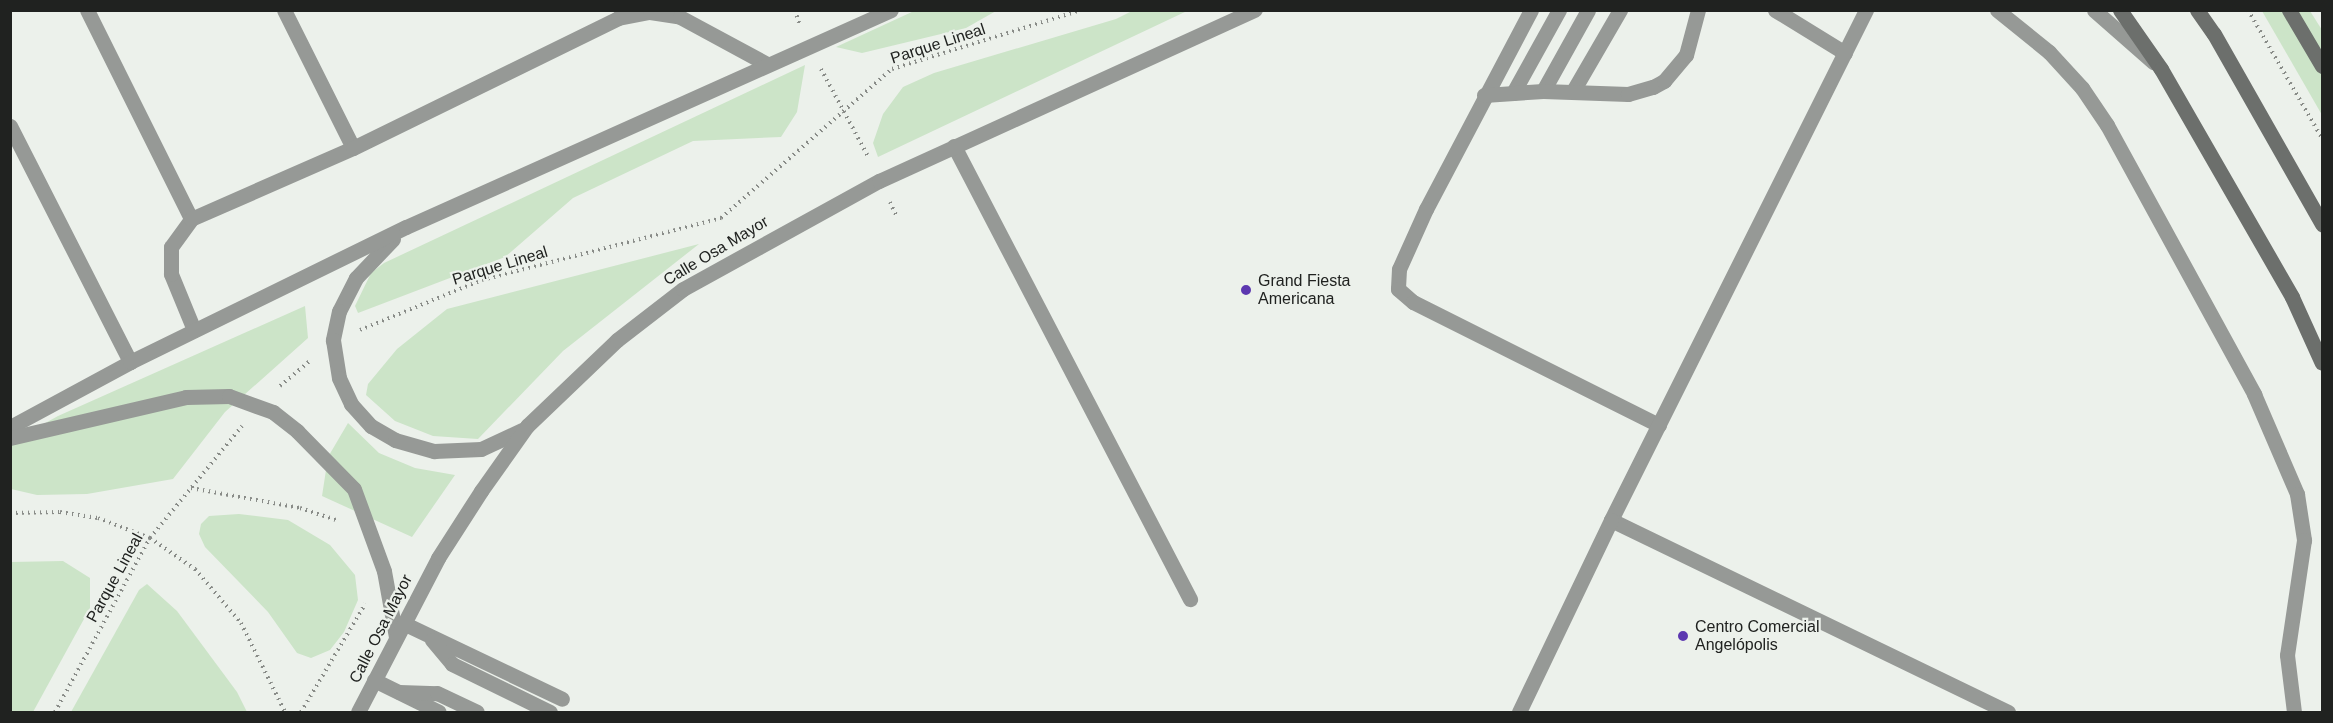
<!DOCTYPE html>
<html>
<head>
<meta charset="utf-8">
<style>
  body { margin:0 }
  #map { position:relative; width:2333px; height:723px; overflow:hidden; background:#ecf1eb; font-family:Arial,sans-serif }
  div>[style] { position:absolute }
  .green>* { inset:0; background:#cce4c8 }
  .path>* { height:4px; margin-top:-2px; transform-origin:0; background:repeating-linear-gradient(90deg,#898c88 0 1.5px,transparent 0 6px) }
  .service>* { height:15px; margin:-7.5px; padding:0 7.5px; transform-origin:7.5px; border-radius:7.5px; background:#969996 }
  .tertiary>* { height:15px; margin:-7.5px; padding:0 7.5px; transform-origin:7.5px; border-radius:7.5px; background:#969996 }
  .secondary>* { height:15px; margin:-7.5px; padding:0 7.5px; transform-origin:7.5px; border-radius:7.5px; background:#6c6f6c }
  .dots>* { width:16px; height:16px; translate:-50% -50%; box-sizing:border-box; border:3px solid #ecf1eb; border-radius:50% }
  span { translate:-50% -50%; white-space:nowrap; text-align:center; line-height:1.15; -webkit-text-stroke:4.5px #ecf1eb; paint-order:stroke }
  .street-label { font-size:16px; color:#202220 }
  .poi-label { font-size:16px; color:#202220 }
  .left { translate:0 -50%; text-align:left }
  .frame { position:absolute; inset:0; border:12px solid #202220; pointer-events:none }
</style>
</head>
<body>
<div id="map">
  <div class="green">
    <div style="clip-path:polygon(914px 11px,996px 11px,966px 28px,862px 53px,836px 47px)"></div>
    <div style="clip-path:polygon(1132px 11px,1187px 11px,878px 157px,873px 143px,883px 114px,903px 87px,934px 73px,1116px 19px)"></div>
    <div style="clip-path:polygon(2262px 11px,2310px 11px,2322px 30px,2322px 115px)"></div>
    <div style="clip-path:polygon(805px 65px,797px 112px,781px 137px,693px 141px,573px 198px,505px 257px,358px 313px,355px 306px,371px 273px,384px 263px)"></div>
    <div style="clip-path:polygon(699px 244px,563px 351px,478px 439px,433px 436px,395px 421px,366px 395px,368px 384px,397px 349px,447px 309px)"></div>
    <div style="clip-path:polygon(305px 306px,308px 338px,225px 412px,173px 479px,87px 494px,37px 495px,11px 489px,11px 442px,58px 416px)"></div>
    <div style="clip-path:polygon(348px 423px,379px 453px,415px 468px,455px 475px,412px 537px,322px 496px,328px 457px)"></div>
    <div style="clip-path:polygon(239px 514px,288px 520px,330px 545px,355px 575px,358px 600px,344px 632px,330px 650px,311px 658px,297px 653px,268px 612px,205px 547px,199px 534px,201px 524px,209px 516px)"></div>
    <div style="clip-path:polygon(63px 561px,90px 578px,90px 608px,33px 712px,11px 712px,11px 562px)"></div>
    <div style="clip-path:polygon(147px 584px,177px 611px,237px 692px,247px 712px,71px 712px,139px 590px)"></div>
  </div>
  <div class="path">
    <div style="left:795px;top:10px;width:16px;rotate:72deg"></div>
    <div style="left:2248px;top:10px;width:148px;rotate:60deg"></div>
    <div style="left:821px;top:69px;width:101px;rotate:61.7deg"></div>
    <div style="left:890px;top:202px;width:14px;rotate:65deg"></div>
    <div style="left:360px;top:330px;width:132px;rotate:-22.3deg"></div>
    <div style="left:482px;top:280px;width:247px;rotate:-14.5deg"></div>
    <div style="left:721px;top:218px;width:227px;rotate:-41.1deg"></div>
    <div style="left:892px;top:69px;width:198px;rotate:-17.3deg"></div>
    <div style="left:280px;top:386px;width:40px;rotate:-40deg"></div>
    <div style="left:191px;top:488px;width:111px;rotate:10.4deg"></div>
    <div style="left:300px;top:508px;width:41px;rotate:18.4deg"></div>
    <div style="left:10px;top:513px;width:50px;rotate:-1.1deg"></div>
    <div style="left:60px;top:512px;width:38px;rotate:9deg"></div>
    <div style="left:98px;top:518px;width:56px;rotate:21deg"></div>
    <div style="left:150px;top:538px;width:55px;rotate:34.6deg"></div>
    <div style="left:195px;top:569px;width:71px;rotate:49.6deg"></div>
    <div style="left:241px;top:623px;width:99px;rotate:63.7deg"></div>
    <div style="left:55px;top:712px;width:198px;rotate:-61.4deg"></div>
    <div style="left:150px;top:538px;width:145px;rotate:-50.6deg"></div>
    <div style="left:301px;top:712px;width:126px;rotate:-59.3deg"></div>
  </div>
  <div class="service">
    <div style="left:87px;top:10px;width:233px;rotate:63.5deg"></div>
    <div style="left:284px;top:10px;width:154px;rotate:63.4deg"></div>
    <div style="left:1531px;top:10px;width:225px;rotate:117.8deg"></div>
    <div style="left:1426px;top:209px;width:66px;rotate:114.2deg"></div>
    <div style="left:1399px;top:269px;width:20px;rotate:93deg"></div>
    <div style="left:1398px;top:289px;width:20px;rotate:41deg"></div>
    <div style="left:1413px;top:302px;width:275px;rotate:26.6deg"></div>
    <div style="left:1775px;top:10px;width:82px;rotate:31.6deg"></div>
    <div style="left:1866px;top:10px;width:570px;rotate:116.57deg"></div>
    <div style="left:1611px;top:520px;width:441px;rotate:25.8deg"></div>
    <div style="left:1997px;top:10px;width:67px;rotate:38.9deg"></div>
    <div style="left:2049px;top:52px;width:49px;rotate:47.5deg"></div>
    <div style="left:2082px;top:88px;width:45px;rotate:56deg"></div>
    <div style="left:2107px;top:125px;width:307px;rotate:61.3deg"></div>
    <div style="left:2254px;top:394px;width:109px;rotate:66.7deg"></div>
    <div style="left:2297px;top:494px;width:47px;rotate:81.3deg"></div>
    <div style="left:2304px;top:540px;width:116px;rotate:98.4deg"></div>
    <div style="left:2287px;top:655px;width:57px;rotate:83deg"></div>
    <div style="left:1543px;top:91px;width:93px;rotate:-60.9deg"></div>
    <div style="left:1573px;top:91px;width:94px;rotate:-59.9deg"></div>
    <div style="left:1513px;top:93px;width:95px;rotate:-61deg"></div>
    <div style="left:1484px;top:95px;width:59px;rotate:-3.9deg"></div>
    <div style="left:1543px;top:91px;width:85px;rotate:2deg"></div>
    <div style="left:1628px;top:94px;width:26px;rotate:-16deg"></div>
    <div style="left:1653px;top:87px;width:13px;rotate:-29deg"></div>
    <div style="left:1664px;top:81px;width:34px;rotate:-50deg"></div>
    <div style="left:1686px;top:55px;width:47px;rotate:-75.1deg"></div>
    <div style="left:10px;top:126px;width:265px;rotate:63deg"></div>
    <div style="left:954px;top:146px;width:511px;rotate:62.48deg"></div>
    <div style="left:194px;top:330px;width:61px;rotate:-112.3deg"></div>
    <div style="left:171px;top:274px;width:27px;rotate:-90deg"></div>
    <div style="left:171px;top:247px;width:34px;rotate:-54deg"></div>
    <div style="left:191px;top:219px;width:177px;rotate:-23.7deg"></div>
    <div style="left:353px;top:148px;width:295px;rotate:-26.1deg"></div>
    <div style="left:618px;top:18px;width:33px;rotate:-11deg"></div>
    <div style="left:650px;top:12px;width:30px;rotate:9deg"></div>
    <div style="left:680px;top:17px;width:99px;rotate:28.4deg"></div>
    <div style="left:403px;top:623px;width:176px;rotate:25.5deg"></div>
    <div style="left:432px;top:640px;width:31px;rotate:50deg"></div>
    <div style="left:452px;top:664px;width:109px;rotate:26.1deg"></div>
    <div style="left:374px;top:680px;width:72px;rotate:26.2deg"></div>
    <div style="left:399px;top:692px;width:38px;rotate:2deg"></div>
    <div style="left:437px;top:693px;width:44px;rotate:25.4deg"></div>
    <div style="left:1519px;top:712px;width:213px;rotate:-64.4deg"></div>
  </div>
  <div class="tertiary">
    <div style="left:2094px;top:10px;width:79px;rotate:41.4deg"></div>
    <div style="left:393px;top:239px;width:54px;rotate:133.5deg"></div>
    <div style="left:356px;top:278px;width:37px;rotate:117deg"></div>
    <div style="left:339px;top:311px;width:30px;rotate:102deg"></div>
    <div style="left:333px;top:340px;width:38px;rotate:81deg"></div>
    <div style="left:339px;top:378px;width:29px;rotate:65deg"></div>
    <div style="left:351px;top:404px;width:30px;rotate:48deg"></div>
    <div style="left:371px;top:426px;width:28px;rotate:30deg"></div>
    <div style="left:395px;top:440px;width:41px;rotate:15.8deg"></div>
    <div style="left:434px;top:451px;width:47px;rotate:-2.4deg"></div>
    <div style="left:481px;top:449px;width:45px;rotate:-24.9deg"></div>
    <div style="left:10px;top:427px;width:136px;rotate:-28.4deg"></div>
    <div style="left:130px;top:362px;width:307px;rotate:-26.1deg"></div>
    <div style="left:406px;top:227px;width:531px;rotate:-24.1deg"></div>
    <div style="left:10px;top:438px;width:181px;rotate:-13.1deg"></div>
    <div style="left:186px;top:397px;width:43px;rotate:-1.3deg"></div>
    <div style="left:229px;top:396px;width:47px;rotate:20deg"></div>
    <div style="left:273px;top:412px;width:31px;rotate:38deg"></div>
    <div style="left:297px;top:431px;width:81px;rotate:45.5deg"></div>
    <div style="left:354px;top:489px;width:87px;rotate:69.9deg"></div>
    <div style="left:384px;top:571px;width:67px;rotate:79.7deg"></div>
    <div style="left:358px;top:712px;width:174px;rotate:-62.5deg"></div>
    <div style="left:438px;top:558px;width:80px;rotate:-57.3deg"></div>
    <div style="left:481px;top:491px;width:80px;rotate:-54.7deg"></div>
    <div style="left:527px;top:426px;width:124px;rotate:-43.7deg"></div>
    <div style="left:617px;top:340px;width:83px;rotate:-37.7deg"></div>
    <div style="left:683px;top:289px;width:224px;rotate:-28.9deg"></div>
    <div style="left:879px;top:181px;width:413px;rotate:-24.5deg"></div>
  </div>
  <div class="secondary">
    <div style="left:2120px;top:10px;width:72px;rotate:55.2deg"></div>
    <div style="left:2161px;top:69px;width:263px;rotate:60.1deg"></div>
    <div style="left:2292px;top:297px;width:72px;rotate:65.6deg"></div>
    <div style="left:2197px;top:10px;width:29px;rotate:55deg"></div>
    <div style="left:2214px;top:34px;width:219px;rotate:60.4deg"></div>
    <div style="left:2289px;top:10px;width:65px;rotate:59.5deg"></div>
  </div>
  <div class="dots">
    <div style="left:1246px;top:290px;background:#5c38b0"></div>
    <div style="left:1683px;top:636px;background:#5c38b0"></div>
  </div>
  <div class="street-label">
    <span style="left:938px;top:44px;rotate:-18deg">Parque Lineal</span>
    <span style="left:716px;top:251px;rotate:-31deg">Calle Osa Mayor</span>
    <span style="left:500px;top:266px;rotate:-17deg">Parque Lineal</span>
    <span style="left:115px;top:578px;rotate:-61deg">Parque Lineal</span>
    <span style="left:381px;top:629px;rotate:-63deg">Calle Osa Mayor</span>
  </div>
  <div class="poi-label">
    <span class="left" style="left:1258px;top:290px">Grand Fiesta<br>Americana</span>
    <span class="left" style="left:1695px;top:636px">Centro Comercial<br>Angelópolis</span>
  </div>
  <div class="frame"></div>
</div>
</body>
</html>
